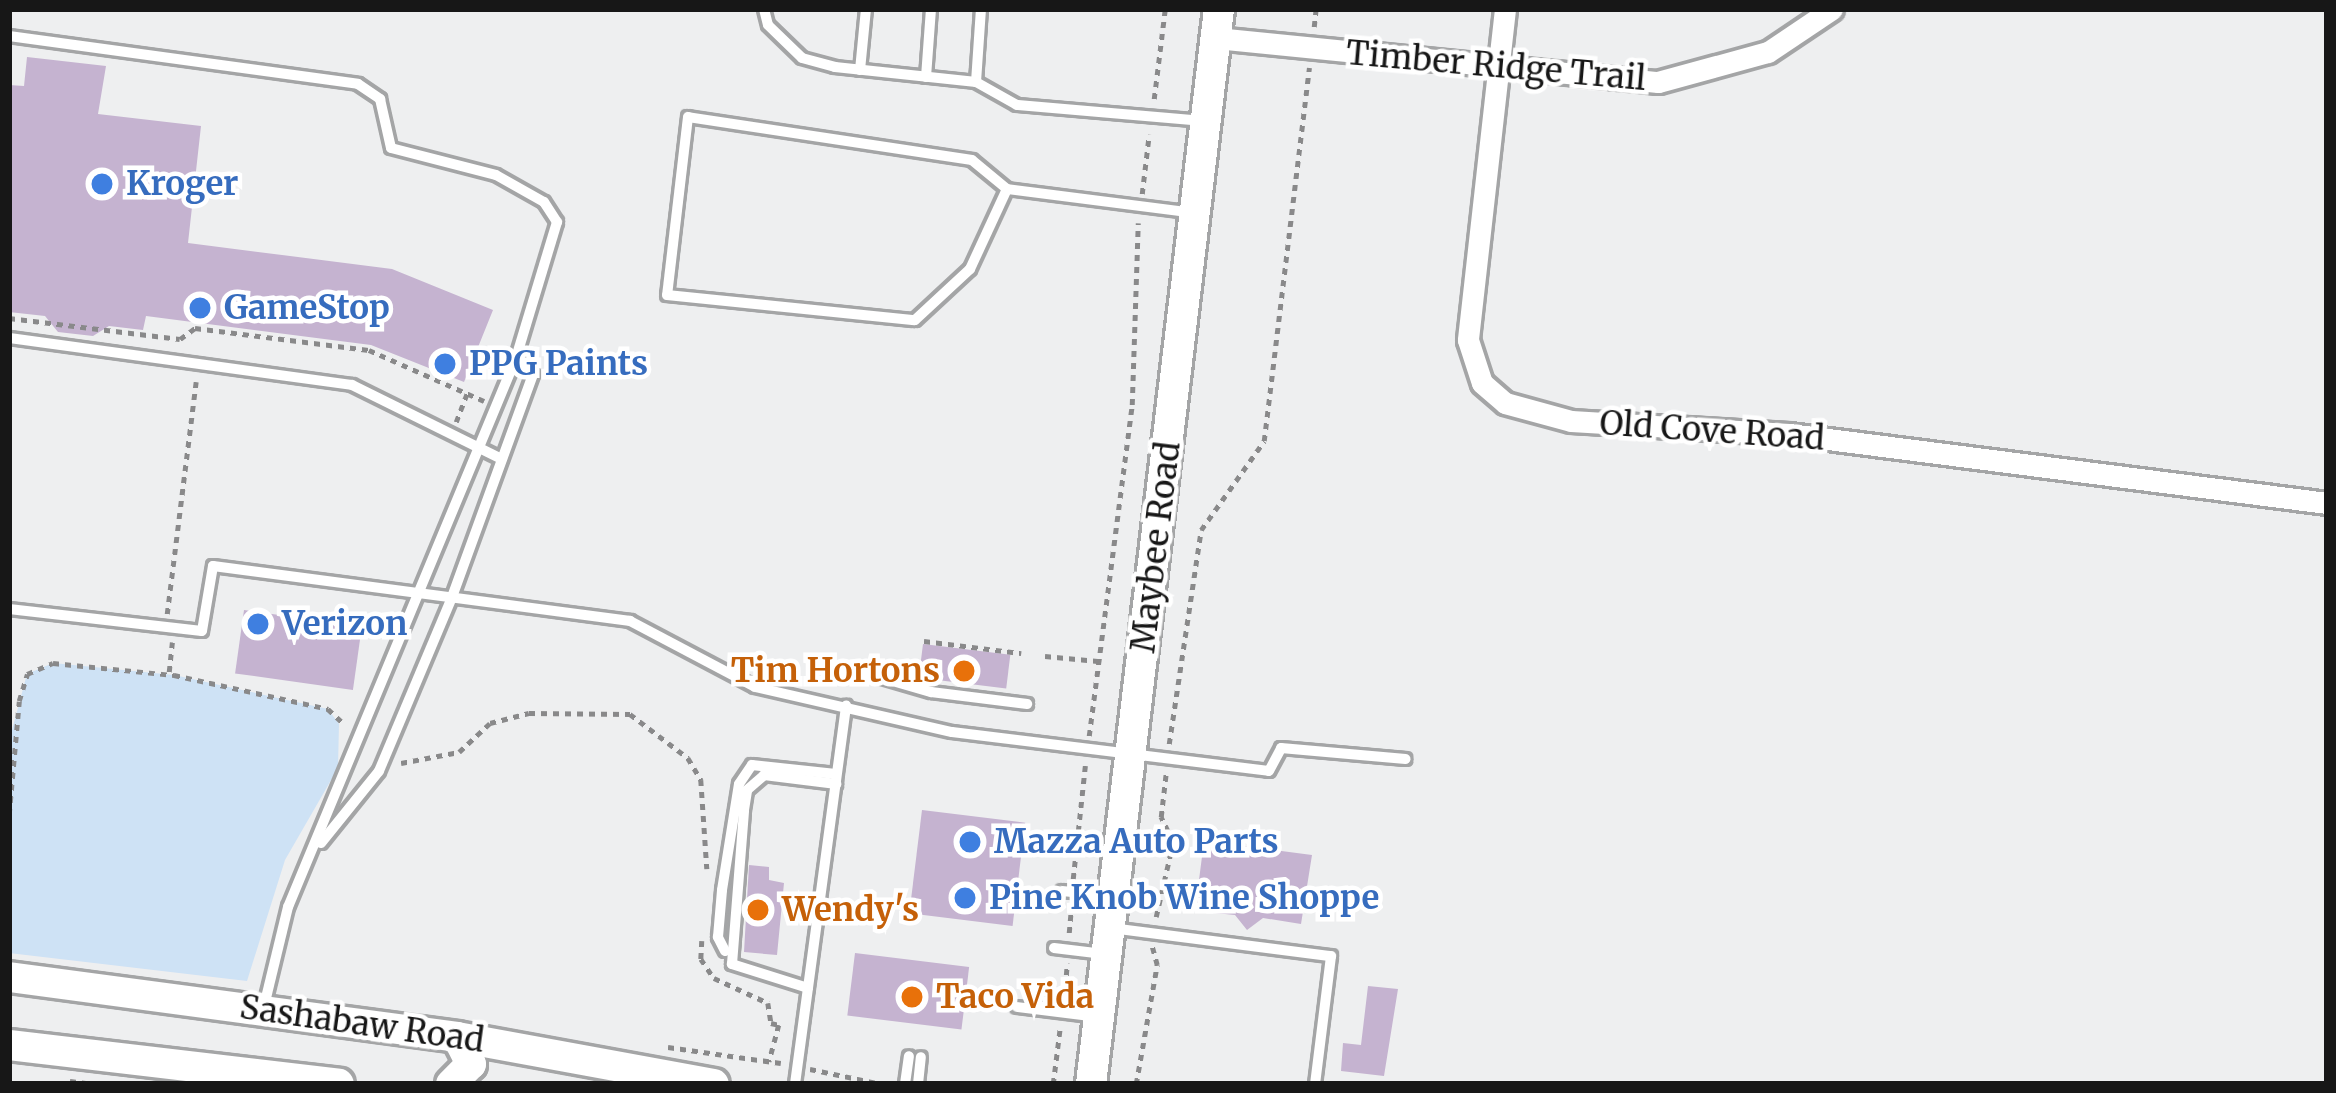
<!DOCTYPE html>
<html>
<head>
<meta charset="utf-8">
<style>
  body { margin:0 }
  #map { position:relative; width:2336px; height:1093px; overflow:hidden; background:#eeeff0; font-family:Merriweather,serif }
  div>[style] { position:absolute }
  .green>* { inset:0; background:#cee2f5 }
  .building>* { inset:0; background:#c5b3d0; transform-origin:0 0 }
  .path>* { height:4.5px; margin-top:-2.25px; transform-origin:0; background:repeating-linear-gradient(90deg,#89898a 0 6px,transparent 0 12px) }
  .roads { filter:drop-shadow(3px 0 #a4a5a6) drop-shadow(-3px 0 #a4a5a6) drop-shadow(0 3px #a4a5a6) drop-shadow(0 -3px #a4a5a6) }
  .lane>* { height:10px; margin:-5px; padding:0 5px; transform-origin:5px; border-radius:5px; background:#fff }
  .street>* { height:21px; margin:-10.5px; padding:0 10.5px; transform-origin:10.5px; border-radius:10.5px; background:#fff }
  .secondary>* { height:30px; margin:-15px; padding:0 15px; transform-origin:15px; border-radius:15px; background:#fff }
  .dots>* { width:33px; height:33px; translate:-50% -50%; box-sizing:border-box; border:6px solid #fff; border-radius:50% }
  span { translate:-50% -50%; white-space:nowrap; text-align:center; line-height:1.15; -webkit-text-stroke:9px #fff; paint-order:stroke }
  .street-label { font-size:33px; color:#171717 }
  .shop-label { font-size:33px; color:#366cbe; font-weight:700 }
  .left { translate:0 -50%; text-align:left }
  .food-label { font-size:33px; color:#c56008; font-weight:700 }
  .right { translate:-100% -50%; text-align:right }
  .frame { position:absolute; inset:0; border:12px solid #171717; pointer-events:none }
</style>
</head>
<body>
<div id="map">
  <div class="green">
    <div style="clip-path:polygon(53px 663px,174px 675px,328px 709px,339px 724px,338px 768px,285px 860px,247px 981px,9px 953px,12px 730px,27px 674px)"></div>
  </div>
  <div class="building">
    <div style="clip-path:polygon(27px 57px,106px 66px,98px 114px,201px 126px,188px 243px,392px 269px,493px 310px,464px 382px,371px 345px,146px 316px,143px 330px,109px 326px,93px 336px,58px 332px,45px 316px,9px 312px,9px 85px,24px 86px)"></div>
    <div style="left:244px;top:610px;width:119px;height:64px;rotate:8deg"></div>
    <div style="left:923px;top:644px;width:88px;height:34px;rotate:7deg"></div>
    <div style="left:922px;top:810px;width:104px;height:104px;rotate:7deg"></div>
    <div style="clip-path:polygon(1204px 841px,1312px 855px,1301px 924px,1263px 918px,1247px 930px,1235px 915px,1195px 911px)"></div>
    <div style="clip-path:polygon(749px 865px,769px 867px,769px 880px,784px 883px,777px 955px,744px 952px)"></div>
    <div style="left:855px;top:953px;width:115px;height:63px;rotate:7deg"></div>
    <div style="clip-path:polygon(1368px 986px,1398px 989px,1384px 1076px,1341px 1071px,1343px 1043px,1361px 1045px)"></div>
  </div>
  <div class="path">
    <div style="left:1314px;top:27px;width:18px;rotate:-84deg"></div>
    <div style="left:1154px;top:99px;width:91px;rotate:-83deg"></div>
    <div style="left:1142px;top:194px;width:60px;rotate:-83.3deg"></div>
    <div style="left:9px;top:318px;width:172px;rotate:7deg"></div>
    <div style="left:180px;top:339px;width:19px;rotate:-36deg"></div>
    <div style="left:195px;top:328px;width:175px;rotate:7.2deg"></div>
    <div style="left:369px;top:350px;width:126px;rotate:23.9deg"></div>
    <div style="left:456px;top:422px;width:31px;rotate:-69deg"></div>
    <div style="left:167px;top:614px;width:234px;rotate:-82.9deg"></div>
    <div style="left:924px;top:641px;width:98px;rotate:7.1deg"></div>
    <div style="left:1045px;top:656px;width:53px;rotate:5.4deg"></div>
    <div style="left:169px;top:672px;width:30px;rotate:-84deg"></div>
    <div style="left:1089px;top:736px;width:334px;rotate:-82.6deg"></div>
    <div style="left:1132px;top:405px;width:182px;rotate:-88.1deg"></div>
    <div style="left:1169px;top:744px;width:216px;rotate:-81.5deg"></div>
    <div style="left:1201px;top:530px;width:109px;rotate:-54.7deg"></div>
    <div style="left:1264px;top:441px;width:376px;rotate:-83.1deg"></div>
    <div style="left:401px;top:763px;width:59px;rotate:-10.7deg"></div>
    <div style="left:459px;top:752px;width:42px;rotate:-43.1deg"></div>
    <div style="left:490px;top:723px;width:40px;rotate:-14.4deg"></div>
    <div style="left:529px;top:713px;width:101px;rotate:0.6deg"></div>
    <div style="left:630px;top:714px;width:73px;rotate:37.2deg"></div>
    <div style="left:688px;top:758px;width:26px;rotate:59deg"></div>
    <div style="left:701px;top:780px;width:89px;rotate:86.1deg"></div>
    <div style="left:9px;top:814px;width:113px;rotate:-84.9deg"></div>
    <div style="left:19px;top:701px;width:28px;rotate:-73deg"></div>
    <div style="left:27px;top:674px;width:28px;rotate:-23deg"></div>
    <div style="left:53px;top:663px;width:122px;rotate:5.7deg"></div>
    <div style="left:174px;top:675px;width:158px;rotate:12.4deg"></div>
    <div style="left:328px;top:709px;width:22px;rotate:43deg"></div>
    <div style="left:1073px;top:879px;width:114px;rotate:-83.9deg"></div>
    <div style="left:1156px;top:917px;width:77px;rotate:-77.2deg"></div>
    <div style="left:1173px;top:842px;width:28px;rotate:-116deg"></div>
    <div style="left:1161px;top:817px;width:44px;rotate:-83.5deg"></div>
    <div style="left:1069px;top:933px;width:24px;rotate:-85deg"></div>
    <div style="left:702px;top:941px;width:18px;rotate:93deg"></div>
    <div style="left:701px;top:959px;width:23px;rotate:56deg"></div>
    <div style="left:714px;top:978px;width:60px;rotate:24.8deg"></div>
    <div style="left:768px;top:1003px;width:20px;rotate:81deg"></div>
    <div style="left:771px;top:1023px;width:8px;rotate:14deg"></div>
    <div style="left:779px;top:1025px;width:38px;rotate:105deg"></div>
    <div style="left:1064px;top:999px;width:36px;rotate:-85deg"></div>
    <div style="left:668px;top:1047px;width:114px;rotate:8.1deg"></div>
    <div style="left:810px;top:1069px;width:74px;rotate:11.8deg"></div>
    <div style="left:70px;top:1081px;width:24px;rotate:7deg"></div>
    <div style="left:1053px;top:1084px;width:56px;rotate:-82.9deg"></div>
    <div style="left:1136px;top:1084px;width:121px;rotate:-80deg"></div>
    <div style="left:1157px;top:965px;width:20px;rotate:-105deg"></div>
  </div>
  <div class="roads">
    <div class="lane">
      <div style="left:764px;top:9px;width:16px;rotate:76deg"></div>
      <div style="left:768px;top:25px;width:47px;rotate:44.1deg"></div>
      <div style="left:802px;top:58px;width:34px;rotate:15deg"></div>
      <div style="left:835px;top:67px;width:142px;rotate:6.1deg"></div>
      <div style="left:976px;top:82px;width:47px;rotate:29.3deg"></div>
      <div style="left:1017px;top:105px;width:188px;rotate:4.9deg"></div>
      <div style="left:9px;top:36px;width:352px;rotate:7.8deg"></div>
      <div style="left:358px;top:84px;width:27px;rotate:34deg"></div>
      <div style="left:380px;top:99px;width:50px;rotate:77.3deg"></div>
      <div style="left:391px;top:148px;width:108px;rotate:14.4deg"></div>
      <div style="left:496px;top:175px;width:55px;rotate:29.4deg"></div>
      <div style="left:544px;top:202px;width:24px;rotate:57deg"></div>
      <div style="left:557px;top:222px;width:142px;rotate:106.8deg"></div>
      <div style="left:516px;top:358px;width:594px;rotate:112.55deg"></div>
      <div style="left:288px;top:907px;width:102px;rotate:103.6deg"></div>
      <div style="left:860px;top:70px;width:61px;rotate:-84.4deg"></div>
      <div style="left:926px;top:77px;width:68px;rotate:-85.8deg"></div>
      <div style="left:976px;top:82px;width:73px;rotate:-86.1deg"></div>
      <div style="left:1007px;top:189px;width:45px;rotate:-140.4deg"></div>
      <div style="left:972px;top:160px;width:287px;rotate:-171.4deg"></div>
      <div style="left:688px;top:117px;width:179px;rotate:96.7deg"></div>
      <div style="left:667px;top:295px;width:249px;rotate:5.8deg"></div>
      <div style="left:915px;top:320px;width:75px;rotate:-42.8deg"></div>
      <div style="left:970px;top:269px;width:88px;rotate:-65.2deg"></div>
      <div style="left:1007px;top:189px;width:189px;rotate:7.3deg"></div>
      <div style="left:9px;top:338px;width:346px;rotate:7.8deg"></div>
      <div style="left:352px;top:385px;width:167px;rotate:26.3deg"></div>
      <div style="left:9px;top:609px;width:194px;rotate:6.5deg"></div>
      <div style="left:202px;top:631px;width:66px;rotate:-80.4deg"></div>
      <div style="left:213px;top:566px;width:421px;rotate:7.5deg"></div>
      <div style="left:630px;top:621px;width:141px;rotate:27.8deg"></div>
      <div style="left:755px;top:687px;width:202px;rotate:12.9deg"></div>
      <div style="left:952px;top:732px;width:319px;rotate:7deg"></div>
      <div style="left:1269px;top:771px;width:26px;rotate:-62deg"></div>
      <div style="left:1281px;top:748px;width:125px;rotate:5deg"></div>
      <div style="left:865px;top:673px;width:69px;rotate:16.1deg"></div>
      <div style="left:931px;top:692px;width:97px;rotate:7.1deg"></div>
      <div style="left:321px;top:843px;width:92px;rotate:-51.1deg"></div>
      <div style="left:379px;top:771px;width:189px;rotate:-67.2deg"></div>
      <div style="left:452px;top:597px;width:237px;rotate:-70deg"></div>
      <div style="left:533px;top:374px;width:23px;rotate:-137deg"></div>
      <div style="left:1062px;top:891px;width:51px;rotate:5.6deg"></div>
      <div style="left:1111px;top:928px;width:222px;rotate:7.3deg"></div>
      <div style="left:1331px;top:956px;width:129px;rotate:97.1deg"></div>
      <div style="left:1054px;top:948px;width:50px;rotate:6.8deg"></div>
      <div style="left:725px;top:951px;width:16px;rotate:-117deg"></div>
      <div style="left:718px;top:937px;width:47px;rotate:-85.1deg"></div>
      <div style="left:722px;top:890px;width:107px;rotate:-80.9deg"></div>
      <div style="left:739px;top:784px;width:23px;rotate:-56deg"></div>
      <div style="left:752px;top:765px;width:84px;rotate:6.1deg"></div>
      <div style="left:808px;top:988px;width:80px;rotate:-162.5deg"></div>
      <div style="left:732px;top:964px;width:154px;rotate:-85.5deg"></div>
      <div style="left:744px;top:810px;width:20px;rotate:-81deg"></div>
      <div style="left:747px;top:790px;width:23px;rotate:-41deg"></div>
      <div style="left:764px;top:775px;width:73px;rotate:7.1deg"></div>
      <div style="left:1017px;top:1007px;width:81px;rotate:7.1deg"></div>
      <div style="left:795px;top:1084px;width:382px;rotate:-82.3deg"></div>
      <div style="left:905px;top:1084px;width:28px;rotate:-82deg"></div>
      <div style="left:918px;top:1084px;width:27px;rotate:-84deg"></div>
    </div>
    <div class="street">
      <div style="left:1505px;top:9px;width:333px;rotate:96.4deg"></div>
      <div style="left:1468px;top:340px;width:45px;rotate:72deg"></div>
      <div style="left:1482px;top:383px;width:30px;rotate:41deg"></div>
      <div style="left:1505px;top:403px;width:68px;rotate:15.3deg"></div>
      <div style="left:1571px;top:421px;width:218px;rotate:3.4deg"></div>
      <div style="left:1789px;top:434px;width:542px;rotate:7.31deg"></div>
      <div style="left:1216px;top:38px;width:444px;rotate:5.7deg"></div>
      <div style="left:1658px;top:82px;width:114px;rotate:-15.3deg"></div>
      <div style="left:1768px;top:52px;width:77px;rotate:-33.9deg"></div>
    </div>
    <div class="secondary">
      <div style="left:9px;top:977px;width:452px;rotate:7.6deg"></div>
      <div style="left:457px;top:1037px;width:261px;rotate:10.4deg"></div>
      <div style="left:9px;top:1045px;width:332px;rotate:6.7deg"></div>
      <div style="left:451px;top:1084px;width:28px;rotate:-45deg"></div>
      <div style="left:471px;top:1064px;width:30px;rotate:-117deg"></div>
      <div style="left:1091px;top:1084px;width:1083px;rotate:-83.21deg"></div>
    </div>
  </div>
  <div class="dots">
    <div style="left:102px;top:184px;background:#3f7fe0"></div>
    <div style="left:200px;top:308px;background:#3f7fe0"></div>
    <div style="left:445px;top:364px;background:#3f7fe0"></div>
    <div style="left:258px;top:624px;background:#3f7fe0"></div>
    <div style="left:964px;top:671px;background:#e8710a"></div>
    <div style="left:970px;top:842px;background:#3f7fe0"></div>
    <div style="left:965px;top:898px;background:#3f7fe0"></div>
    <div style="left:758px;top:910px;background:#e8710a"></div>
    <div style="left:912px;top:997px;background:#e8710a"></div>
  </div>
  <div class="street-label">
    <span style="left:1496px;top:66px;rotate:5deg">Timber Ridge Trail</span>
    <span style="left:1712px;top:431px;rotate:4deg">Old Cove Road</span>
    <span style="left:1156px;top:547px;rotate:-83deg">Maybee Road</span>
    <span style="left:362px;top:1024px;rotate:8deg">Sashabaw Road</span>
  </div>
  <div class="shop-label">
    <span class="left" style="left:126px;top:184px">Kroger</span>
    <span class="left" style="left:224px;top:308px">GameStop</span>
    <span class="left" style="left:469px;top:364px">PPG Paints</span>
    <span class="left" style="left:282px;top:624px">Verizon</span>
    <span class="left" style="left:994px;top:842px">Mazza Auto Parts</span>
    <span class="left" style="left:989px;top:898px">Pine Knob Wine Shoppe</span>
  </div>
  <div class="food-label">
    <span class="right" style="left:940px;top:671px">Tim Hortons</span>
    <span class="left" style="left:782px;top:910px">Wendy's</span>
    <span class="left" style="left:936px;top:997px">Taco Vida</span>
  </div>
  <div class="frame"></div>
</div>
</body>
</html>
